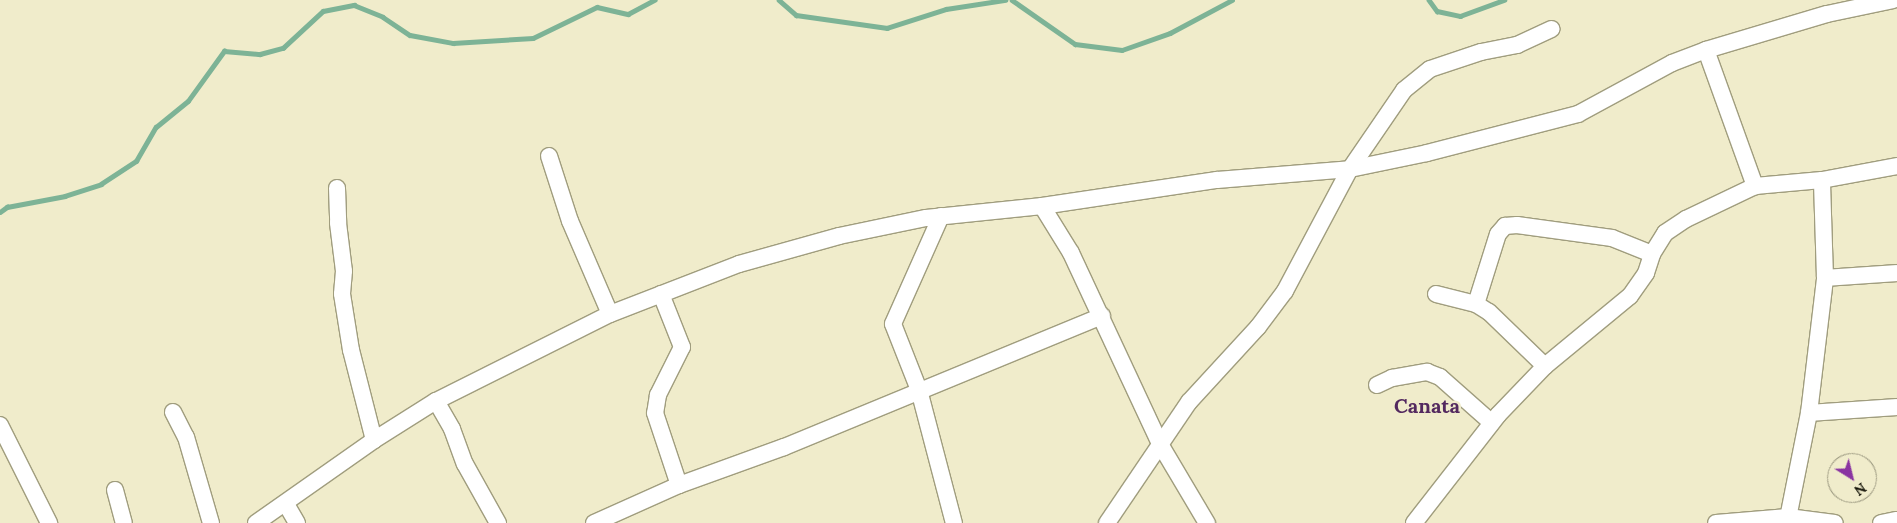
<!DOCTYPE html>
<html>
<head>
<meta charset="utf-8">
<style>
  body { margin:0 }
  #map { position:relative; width:1897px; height:523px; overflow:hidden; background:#f0eccb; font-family:Lora,serif }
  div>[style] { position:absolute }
  .stream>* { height:4.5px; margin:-2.25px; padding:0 2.25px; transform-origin:2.25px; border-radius:2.25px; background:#7db396 }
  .roads { filter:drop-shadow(1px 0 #a09d7e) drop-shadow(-1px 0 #a09d7e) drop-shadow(0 1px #a09d7e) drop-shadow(0 -1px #a09d7e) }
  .minor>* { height:16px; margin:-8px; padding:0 8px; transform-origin:8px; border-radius:8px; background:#fff }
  span { translate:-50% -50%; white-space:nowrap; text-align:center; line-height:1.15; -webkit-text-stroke:5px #f0eccb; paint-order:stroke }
  .district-label { font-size:20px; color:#53295f; font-weight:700 }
  .north { position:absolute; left:1827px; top:453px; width:50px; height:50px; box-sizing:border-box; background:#f0eccb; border:1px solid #97947c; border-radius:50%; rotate:144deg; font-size:14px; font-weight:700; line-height:20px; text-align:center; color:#121106 }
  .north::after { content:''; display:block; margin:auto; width:18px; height:22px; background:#8a34a1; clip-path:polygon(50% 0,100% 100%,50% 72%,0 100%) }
</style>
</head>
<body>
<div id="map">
  <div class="stream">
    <div style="left:779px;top:0;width:23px;rotate:41deg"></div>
    <div style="left:796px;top:15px;width:92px;rotate:8.1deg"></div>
    <div style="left:887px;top:28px;width:62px;rotate:-17.9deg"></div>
    <div style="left:946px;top:9px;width:60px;rotate:-8.7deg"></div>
    <div style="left:1012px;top:0;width:77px;rotate:34.9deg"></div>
    <div style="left:1075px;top:44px;width:47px;rotate:7.3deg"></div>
    <div style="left:1122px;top:50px;width:51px;rotate:-19.5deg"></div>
    <div style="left:1170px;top:33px;width:70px;rotate:-28deg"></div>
    <div style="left:1429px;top:0;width:14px;rotate:54deg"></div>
    <div style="left:1437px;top:11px;width:24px;rotate:12deg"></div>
    <div style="left:1460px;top:16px;width:47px;rotate:-20deg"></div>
    <div style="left:0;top:212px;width:9px;rotate:-36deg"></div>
    <div style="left:7px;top:207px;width:59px;rotate:-10.7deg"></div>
    <div style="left:65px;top:196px;width:38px;rotate:-18deg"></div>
    <div style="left:101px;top:184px;width:42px;rotate:-33.3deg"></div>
    <div style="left:136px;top:161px;width:39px;rotate:-60deg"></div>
    <div style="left:156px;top:127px;width:41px;rotate:-39.1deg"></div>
    <div style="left:188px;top:101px;width:62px;rotate:-54.2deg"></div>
    <div style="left:224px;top:51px;width:36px;rotate:5deg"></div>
    <div style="left:260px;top:54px;width:24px;rotate:-15deg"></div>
    <div style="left:283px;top:48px;width:54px;rotate:-42.8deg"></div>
    <div style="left:323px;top:11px;width:32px;rotate:-11deg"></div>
    <div style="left:354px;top:5px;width:31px;rotate:22deg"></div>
    <div style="left:383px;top:17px;width:32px;rotate:34deg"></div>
    <div style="left:410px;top:35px;width:44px;rotate:10.5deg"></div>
    <div style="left:453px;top:43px;width:80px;rotate:-3.6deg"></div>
    <div style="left:533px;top:38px;width:71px;rotate:-25.8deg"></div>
    <div style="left:597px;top:7px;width:32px;rotate:13deg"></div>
    <div style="left:628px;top:14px;width:30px;rotate:-28deg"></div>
  </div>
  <div class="roads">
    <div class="minor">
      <div style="left:1706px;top:50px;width:145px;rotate:70.2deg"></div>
      <div style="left:549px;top:156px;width:68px;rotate:72.1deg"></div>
      <div style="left:570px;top:221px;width:101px;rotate:66.7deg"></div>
      <div style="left:337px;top:188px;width:35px;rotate:88deg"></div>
      <div style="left:338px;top:223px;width:48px;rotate:82.9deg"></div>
      <div style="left:344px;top:271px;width:23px;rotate:95deg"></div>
      <div style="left:342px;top:294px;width:57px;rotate:80.9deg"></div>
      <div style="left:351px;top:350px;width:93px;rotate:75.7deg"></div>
      <div style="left:1042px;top:206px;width:177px;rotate:-8.5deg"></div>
      <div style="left:1217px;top:180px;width:133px;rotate:-4.7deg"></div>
      <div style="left:1350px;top:169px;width:79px;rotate:-11.7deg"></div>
      <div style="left:1427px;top:153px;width:156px;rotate:-14.5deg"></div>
      <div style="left:1578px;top:114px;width:107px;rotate:-28.5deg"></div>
      <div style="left:1672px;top:63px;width:36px;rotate:-21deg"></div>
      <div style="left:1706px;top:50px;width:126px;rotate:-16.6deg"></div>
      <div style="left:1827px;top:14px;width:67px;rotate:-12deg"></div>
      <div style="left:941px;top:216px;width:118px;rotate:114deg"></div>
      <div style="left:893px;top:324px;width:71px;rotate:68.5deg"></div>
      <div style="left:919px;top:390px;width:138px;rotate:75.3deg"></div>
      <div style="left:1825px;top:278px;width:72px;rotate:-4deg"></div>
      <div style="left:661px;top:294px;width:57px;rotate:68.4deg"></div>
      <div style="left:682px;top:347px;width:54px;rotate:116.6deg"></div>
      <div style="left:658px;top:395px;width:18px;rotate:99deg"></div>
      <div style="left:655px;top:413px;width:76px;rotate:71.6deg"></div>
      <div style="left:1436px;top:294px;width:41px;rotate:14deg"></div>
      <div style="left:1476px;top:304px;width:15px;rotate:32deg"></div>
      <div style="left:1489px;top:312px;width:78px;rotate:44deg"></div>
      <div style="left:1476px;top:304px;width:73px;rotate:-72.6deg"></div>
      <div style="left:1498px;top:234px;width:11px;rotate:-49deg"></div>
      <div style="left:1505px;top:226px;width:12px;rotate:-5deg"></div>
      <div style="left:1517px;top:225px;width:96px;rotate:7.8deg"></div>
      <div style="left:1612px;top:238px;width:43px;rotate:21.8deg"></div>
      <div style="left:1377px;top:385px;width:17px;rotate:-25deg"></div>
      <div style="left:1392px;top:378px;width:36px;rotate:-10deg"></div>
      <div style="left:1427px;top:372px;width:14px;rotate:21deg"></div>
      <div style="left:1440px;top:377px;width:69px;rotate:41.5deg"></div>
      <div style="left:436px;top:401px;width:32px;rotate:60deg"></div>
      <div style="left:452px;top:429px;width:37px;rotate:70deg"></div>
      <div style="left:465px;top:464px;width:68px;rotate:60.8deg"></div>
      <div style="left:173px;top:412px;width:28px;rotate:63deg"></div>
      <div style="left:186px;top:437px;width:90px;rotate:73.8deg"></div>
      <div style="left:1809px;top:413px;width:88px;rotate:-3.9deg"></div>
      <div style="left:0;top:425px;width:110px;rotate:63.4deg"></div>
      <div style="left:115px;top:490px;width:34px;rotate:75deg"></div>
      <div style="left:286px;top:504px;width:22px;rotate:60deg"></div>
      <div style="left:256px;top:523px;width:144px;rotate:-35.1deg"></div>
      <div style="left:374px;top:440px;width:73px;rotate:-32.2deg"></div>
      <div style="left:436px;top:401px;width:195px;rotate:-26.6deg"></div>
      <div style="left:610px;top:314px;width:138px;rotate:-21.2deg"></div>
      <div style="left:739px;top:264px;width:104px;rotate:-15.6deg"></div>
      <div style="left:839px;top:236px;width:89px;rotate:-11.7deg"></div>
      <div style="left:926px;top:218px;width:117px;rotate:-5.9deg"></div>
      <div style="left:1042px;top:206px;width:55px;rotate:58.3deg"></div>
      <div style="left:1071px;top:253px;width:211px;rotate:65deg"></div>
      <div style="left:1160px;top:444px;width:92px;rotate:59.3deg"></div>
      <div style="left:594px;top:523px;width:93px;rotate:-24.1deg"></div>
      <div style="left:679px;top:485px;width:112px;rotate:-19.9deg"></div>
      <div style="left:784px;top:447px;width:344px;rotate:-22.4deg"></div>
      <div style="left:1107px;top:523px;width:146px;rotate:-55.9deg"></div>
      <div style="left:1189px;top:402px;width:102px;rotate:-47.4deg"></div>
      <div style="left:1258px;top:327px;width:45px;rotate:-53.1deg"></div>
      <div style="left:1285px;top:291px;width:138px;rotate:-62deg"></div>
      <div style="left:1350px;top:169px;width:96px;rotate:-55.6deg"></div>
      <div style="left:1404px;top:90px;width:33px;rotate:-39deg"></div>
      <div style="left:1430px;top:69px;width:54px;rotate:-18.4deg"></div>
      <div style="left:1481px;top:52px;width:37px;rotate:-11deg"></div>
      <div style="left:1517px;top:45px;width:38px;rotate:-25deg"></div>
      <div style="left:1414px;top:523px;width:137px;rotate:-52.1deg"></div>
      <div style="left:1498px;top:415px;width:68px;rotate:-46.2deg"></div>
      <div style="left:1545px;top:366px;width:110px;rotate:-39.5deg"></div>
      <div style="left:1630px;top:296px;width:28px;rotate:-55deg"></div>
      <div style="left:1646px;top:273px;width:20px;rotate:-72deg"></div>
      <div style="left:1652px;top:254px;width:25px;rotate:-58deg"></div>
      <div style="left:1665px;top:233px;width:25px;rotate:-34deg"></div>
      <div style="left:1686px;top:219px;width:76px;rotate:-25.6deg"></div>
      <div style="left:1755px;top:186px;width:67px;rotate:-5.1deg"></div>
      <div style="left:1822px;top:180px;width:76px;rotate:-10.6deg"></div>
      <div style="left:1716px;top:523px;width:72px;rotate:-4.8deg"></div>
      <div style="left:1788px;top:517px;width:47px;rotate:7.3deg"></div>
      <div style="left:1787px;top:523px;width:112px;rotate:-78.7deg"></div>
      <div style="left:1809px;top:413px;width:136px;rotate:-83.2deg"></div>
      <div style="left:1825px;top:278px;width:98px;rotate:-91.8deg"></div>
      <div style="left:1881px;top:523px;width:16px;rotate:-11deg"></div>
    </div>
  </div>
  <div class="district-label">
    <span style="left:1427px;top:405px">Canata</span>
  </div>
  <div class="north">N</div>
</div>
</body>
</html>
